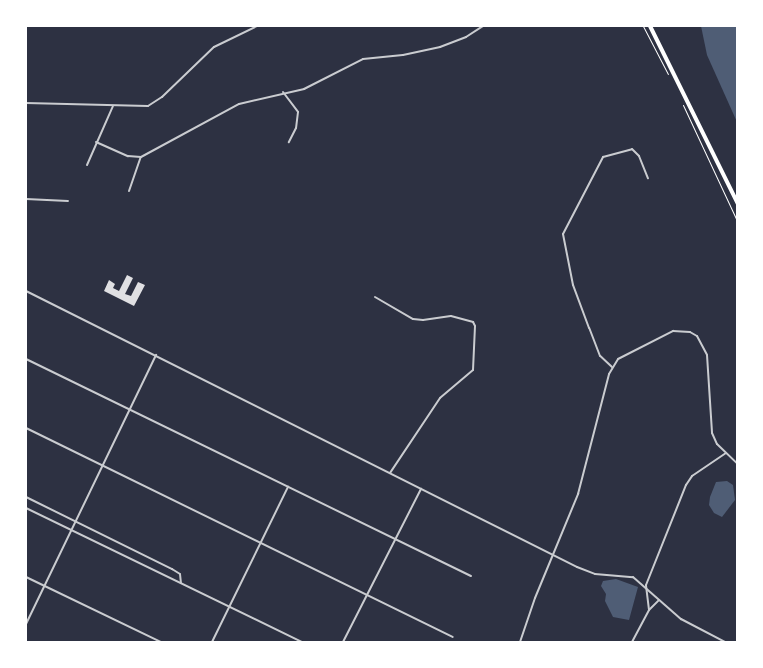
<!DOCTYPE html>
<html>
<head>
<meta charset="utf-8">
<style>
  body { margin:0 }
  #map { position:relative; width:763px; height:668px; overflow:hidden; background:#2d3142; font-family:Rubik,sans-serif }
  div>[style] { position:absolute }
  .water>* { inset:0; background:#4f5d75 }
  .building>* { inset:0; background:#e0e0e3 }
  .path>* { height:1px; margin:-0.5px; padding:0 0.5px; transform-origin:0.5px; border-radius:0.5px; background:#fff }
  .minor>* { height:2px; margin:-1px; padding:0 1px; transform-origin:1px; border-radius:1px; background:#caccd0 }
  .primary>* { height:4px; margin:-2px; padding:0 2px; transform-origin:2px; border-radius:2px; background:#fff }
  span { translate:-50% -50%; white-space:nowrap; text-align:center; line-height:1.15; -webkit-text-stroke:6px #fff; paint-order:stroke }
  .frame { position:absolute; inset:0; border:27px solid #fff; pointer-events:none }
</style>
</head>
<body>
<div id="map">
  <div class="water">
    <div style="clip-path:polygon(701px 26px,737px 26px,737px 122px,707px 55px)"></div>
    <div style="clip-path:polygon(727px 481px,733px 485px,735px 500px,722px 517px,714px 513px,709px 505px,710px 497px,716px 482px)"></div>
    <div style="clip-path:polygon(616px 579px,638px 587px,629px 620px,613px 617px,605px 601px,606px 594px,601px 586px,603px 581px)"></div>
  </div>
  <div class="building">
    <div style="clip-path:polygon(127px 275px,133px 278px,125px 294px,131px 296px,138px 282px,145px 285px,134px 306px,104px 291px,109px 280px,115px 284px,113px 288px,119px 291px)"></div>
  </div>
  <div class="path">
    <div style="left:643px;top:26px;width:54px;rotate:62.5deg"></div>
    <div style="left:683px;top:105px;width:130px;rotate:65deg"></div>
  </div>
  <div class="minor">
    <div style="left:283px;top:92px;width:25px;rotate:53deg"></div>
    <div style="left:298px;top:112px;width:16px;rotate:97deg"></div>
    <div style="left:296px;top:128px;width:16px;rotate:117deg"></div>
    <div style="left:26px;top:103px;width:122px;rotate:1.4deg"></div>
    <div style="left:148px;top:106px;width:17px;rotate:-33deg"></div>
    <div style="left:162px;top:97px;width:72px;rotate:-43.9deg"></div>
    <div style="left:214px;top:47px;width:48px;rotate:-26deg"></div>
    <div style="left:96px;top:142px;width:35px;rotate:24deg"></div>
    <div style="left:128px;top:156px;width:13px;rotate:4deg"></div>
    <div style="left:141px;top:157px;width:111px;rotate:-28.4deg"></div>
    <div style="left:239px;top:104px;width:67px;rotate:-13deg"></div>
    <div style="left:304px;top:89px;width:66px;rotate:-27deg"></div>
    <div style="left:363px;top:59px;width:40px;rotate:-5.7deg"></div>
    <div style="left:403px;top:55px;width:38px;rotate:-12deg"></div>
    <div style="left:440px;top:47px;width:28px;rotate:-21deg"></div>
    <div style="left:466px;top:37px;width:20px;rotate:-33deg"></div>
    <div style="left:87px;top:165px;width:64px;rotate:-66.2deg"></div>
    <div style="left:129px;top:191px;width:36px;rotate:-71deg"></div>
    <div style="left:26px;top:199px;width:42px;rotate:2.7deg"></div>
    <div style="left:26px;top:291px;width:616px;rotate:26.61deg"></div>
    <div style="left:577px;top:567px;width:19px;rotate:21deg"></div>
    <div style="left:595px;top:574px;width:38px;rotate:5deg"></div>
    <div style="left:633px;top:577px;width:64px;rotate:41.2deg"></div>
    <div style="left:681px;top:619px;width:50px;rotate:27.6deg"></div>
    <div style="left:375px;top:297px;width:44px;rotate:30.1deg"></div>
    <div style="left:413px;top:319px;width:10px;rotate:6deg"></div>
    <div style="left:423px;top:320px;width:28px;rotate:-8deg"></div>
    <div style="left:451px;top:316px;width:23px;rotate:15deg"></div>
    <div style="left:473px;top:322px;width:4px;rotate:63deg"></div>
    <div style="left:475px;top:326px;width:44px;rotate:92.6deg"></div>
    <div style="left:473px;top:370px;width:43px;rotate:139.7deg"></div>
    <div style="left:440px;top:398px;width:90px;rotate:123.7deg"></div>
    <div style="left:26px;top:359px;width:495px;rotate:26deg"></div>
    <div style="left:612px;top:367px;width:16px;rotate:-137deg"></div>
    <div style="left:600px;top:356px;width:30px;rotate:-111deg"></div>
    <div style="left:589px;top:328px;width:46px;rotate:-110.4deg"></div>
    <div style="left:573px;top:285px;width:52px;rotate:-101.1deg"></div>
    <div style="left:563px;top:234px;width:87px;rotate:-62.5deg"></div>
    <div style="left:603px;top:157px;width:30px;rotate:-15deg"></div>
    <div style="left:632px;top:149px;width:10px;rotate:45deg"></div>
    <div style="left:639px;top:156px;width:24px;rotate:68deg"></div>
    <div style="left:26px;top:428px;width:475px;rotate:26.1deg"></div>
    <div style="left:26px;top:497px;width:163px;rotate:26.3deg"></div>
    <div style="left:172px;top:569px;width:9px;rotate:32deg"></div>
    <div style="left:180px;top:574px;width:9px;rotate:84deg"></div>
    <div style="left:26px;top:508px;width:307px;rotate:25.9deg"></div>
    <div style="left:26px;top:577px;width:150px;rotate:25.7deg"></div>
    <div style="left:649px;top:610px;width:14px;rotate:-45deg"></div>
    <div style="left:26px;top:624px;width:299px;rotate:-64.2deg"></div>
    <div style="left:212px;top:642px;width:173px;rotate:-63.9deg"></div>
    <div style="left:343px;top:642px;width:172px;rotate:-63deg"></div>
    <div style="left:520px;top:642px;width:46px;rotate:-71.2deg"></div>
    <div style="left:535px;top:598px;width:113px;rotate:-67.5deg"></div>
    <div style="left:578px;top:494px;width:124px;rotate:-75.5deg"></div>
    <div style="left:609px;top:374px;width:17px;rotate:-59deg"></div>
    <div style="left:618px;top:359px;width:62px;rotate:-27deg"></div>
    <div style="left:673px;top:331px;width:17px;rotate:3deg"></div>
    <div style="left:690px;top:332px;width:8px;rotate:30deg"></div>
    <div style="left:697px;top:336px;width:21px;rotate:62deg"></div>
    <div style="left:707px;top:355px;width:78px;rotate:86.3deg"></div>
    <div style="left:712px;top:433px;width:12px;rotate:66deg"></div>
    <div style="left:717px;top:444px;width:29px;rotate:44deg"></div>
    <div style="left:632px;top:642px;width:36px;rotate:-62deg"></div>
    <div style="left:649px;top:610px;width:25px;rotate:-97deg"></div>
    <div style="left:646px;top:585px;width:108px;rotate:-68.2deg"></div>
    <div style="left:686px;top:485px;width:11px;rotate:-56deg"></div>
    <div style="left:692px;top:476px;width:41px;rotate:-34.1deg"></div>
  </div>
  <div class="primary">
    <div style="left:650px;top:26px;width:199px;rotate:63.7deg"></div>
  </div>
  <div class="frame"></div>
</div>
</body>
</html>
